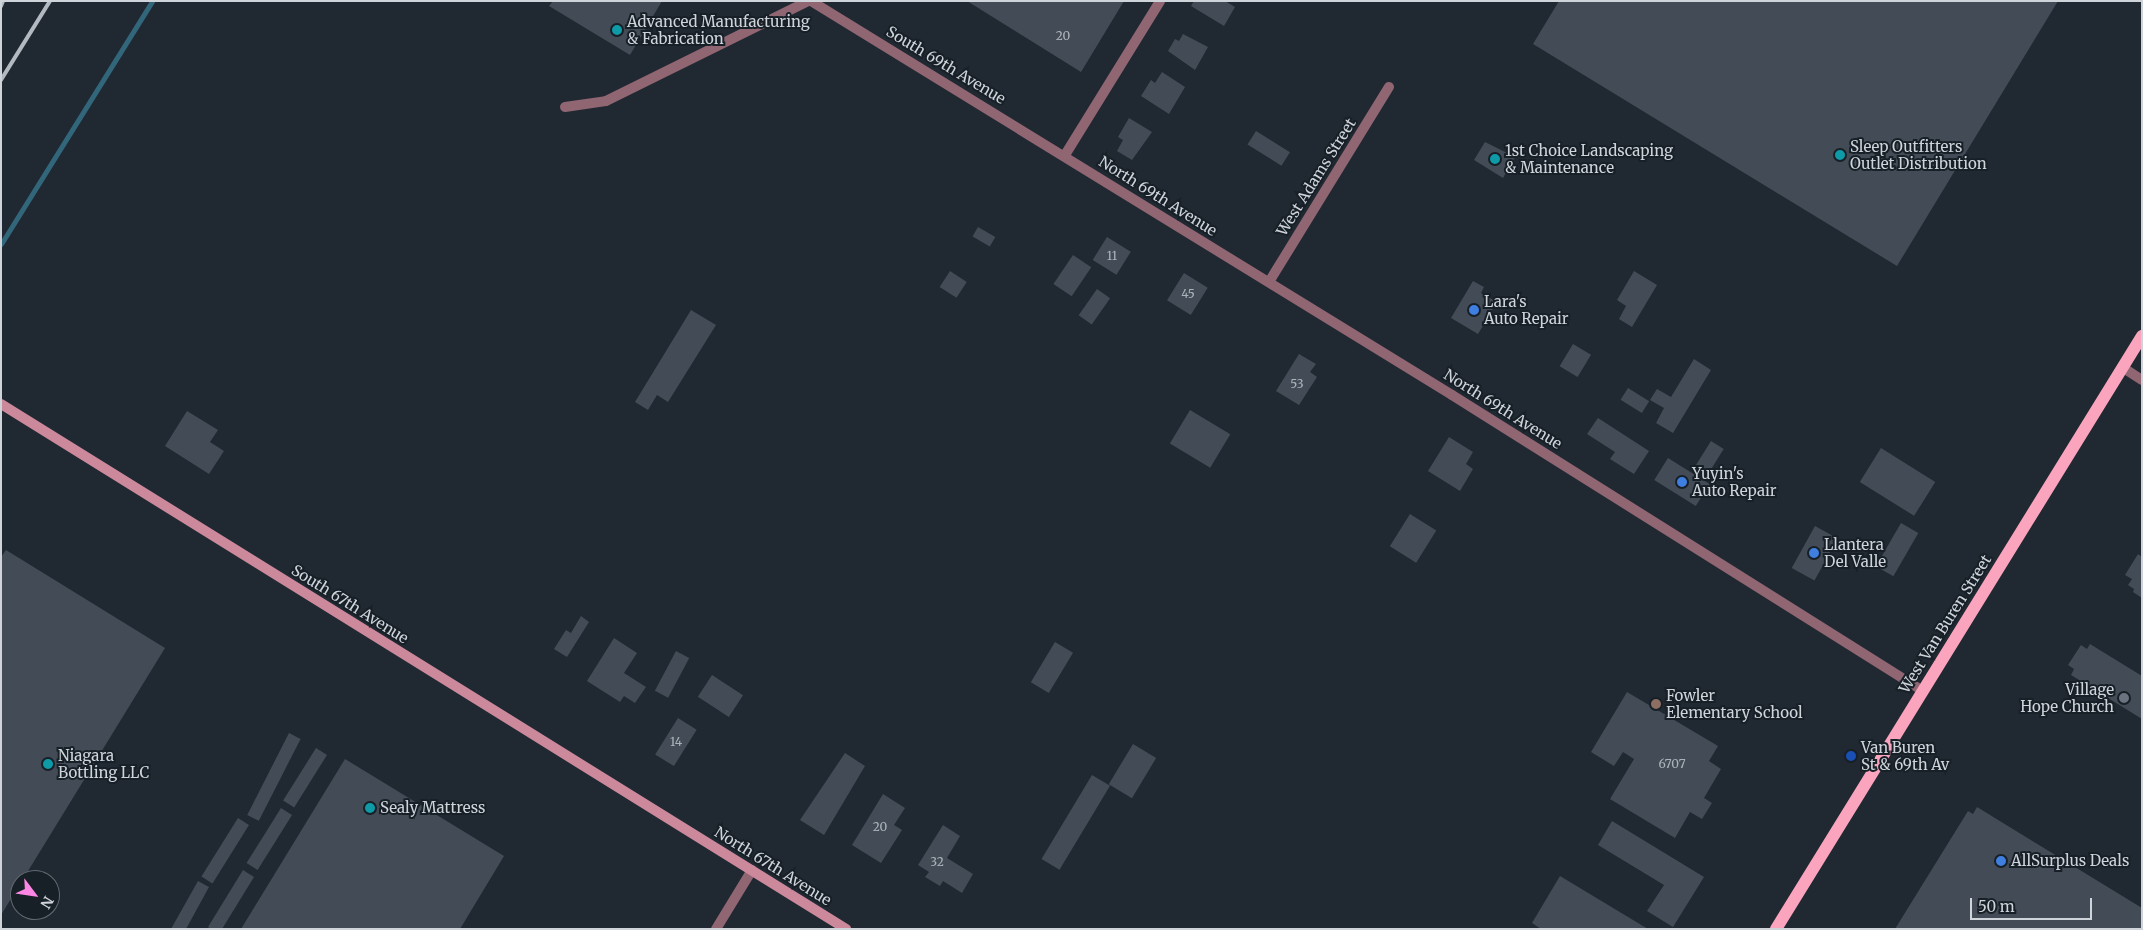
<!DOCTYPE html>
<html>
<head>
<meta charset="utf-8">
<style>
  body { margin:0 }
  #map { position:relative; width:2143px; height:930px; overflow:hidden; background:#202831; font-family:Merriweather,serif }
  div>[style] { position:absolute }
  .stream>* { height:5px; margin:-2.5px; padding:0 2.5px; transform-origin:2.5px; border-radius:2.5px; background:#32667a }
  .building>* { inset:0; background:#434c56; transform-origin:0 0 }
  .minor>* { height:10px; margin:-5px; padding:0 5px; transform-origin:5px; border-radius:5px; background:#906672 }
  .secondary>* { height:10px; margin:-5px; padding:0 5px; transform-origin:5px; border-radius:5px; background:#cc899c }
  .primary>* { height:12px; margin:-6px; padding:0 6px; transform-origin:6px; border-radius:6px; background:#faa4bd }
  .rail>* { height:4px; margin:-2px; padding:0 2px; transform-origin:2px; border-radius:2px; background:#b3b9c0 }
  .dots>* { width:14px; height:14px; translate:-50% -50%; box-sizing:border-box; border:2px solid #171f27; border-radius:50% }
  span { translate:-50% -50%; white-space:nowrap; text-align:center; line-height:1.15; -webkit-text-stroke:4px #171f27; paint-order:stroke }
  .number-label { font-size:12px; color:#acb2ba }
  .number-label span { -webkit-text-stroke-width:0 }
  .poi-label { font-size:15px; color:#cfd4db }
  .left { translate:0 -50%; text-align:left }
  .right { translate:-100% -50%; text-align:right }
  .street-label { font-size:15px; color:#cfd4db }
  .frame { position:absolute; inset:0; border:2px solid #cfd4db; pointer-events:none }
  .north { position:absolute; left:10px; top:870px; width:50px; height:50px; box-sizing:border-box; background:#171f27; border:1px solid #61676f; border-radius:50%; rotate:121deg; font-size:14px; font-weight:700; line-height:20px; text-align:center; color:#cfd4db }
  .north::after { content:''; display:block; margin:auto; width:18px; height:22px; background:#fc86e4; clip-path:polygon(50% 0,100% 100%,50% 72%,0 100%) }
  .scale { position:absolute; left:1970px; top:898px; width:122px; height:22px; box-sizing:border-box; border:2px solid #cfd4db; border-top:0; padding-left:6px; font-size:15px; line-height:18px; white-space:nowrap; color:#cfd4db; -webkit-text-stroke:4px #171f27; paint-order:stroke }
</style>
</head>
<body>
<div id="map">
  <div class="stream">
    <div style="left:1px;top:244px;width:286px;rotate:-58.1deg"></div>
  </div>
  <div class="building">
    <div style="clip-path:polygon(553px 1px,662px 1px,630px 55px,549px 6px)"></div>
    <div style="clip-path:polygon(967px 1px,1124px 1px,1081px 72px)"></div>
    <div style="clip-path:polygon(1194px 1px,1225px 1px,1235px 7px,1224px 26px,1191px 6px)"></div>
    <div style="clip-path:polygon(1559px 1px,2058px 1px,1897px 266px,1533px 44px)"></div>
    <div style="clip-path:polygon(1183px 34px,1208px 47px,1195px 70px,1168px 51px,1175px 39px,1179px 41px)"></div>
    <div style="clip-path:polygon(1162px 72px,1185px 87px,1169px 114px,1141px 96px,1151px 80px,1155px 83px)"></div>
    <div style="clip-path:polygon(1129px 118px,1152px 132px,1132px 160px,1117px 151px,1123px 140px,1118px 137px)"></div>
    <div style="left:1256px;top:131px;width:40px;height:16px;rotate:32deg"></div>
    <div style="clip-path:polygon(1485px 142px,1515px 157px,1503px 178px,1474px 160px)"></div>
    <div style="left:978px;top:227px;width:20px;height:11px;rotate:30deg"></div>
    <div style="left:1107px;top:237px;width:28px;height:27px;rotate:32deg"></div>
    <div style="left:1073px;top:255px;width:22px;height:35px;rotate:34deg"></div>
    <div style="left:950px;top:271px;width:20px;height:19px;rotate:33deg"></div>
    <div style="clip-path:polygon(1634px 271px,1657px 285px,1632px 327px,1619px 319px,1626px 306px,1617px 300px)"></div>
    <div style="left:1184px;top:273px;width:28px;height:32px;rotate:32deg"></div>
    <div style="clip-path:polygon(1473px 281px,1484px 287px,1481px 293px,1497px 302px,1478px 334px,1451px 318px)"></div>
    <div style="left:1097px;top:289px;width:16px;height:32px;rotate:35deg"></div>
    <div style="clip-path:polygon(691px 310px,716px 325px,668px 402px,657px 395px,648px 410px,635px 402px)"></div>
    <div style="left:1573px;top:344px;width:21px;height:26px;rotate:31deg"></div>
    <div style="clip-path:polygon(1299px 354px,1316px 364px,1310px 372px,1317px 377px,1299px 405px,1276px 391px)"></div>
    <div style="clip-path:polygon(1694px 359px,1711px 370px,1673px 433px,1656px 423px,1664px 408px,1650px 400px,1657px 389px,1671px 397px)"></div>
    <div style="left:1628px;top:388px;width:25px;height:14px;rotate:32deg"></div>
    <div style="left:1190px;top:410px;width:47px;height:39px;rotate:31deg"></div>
    <div style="clip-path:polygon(187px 411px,218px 430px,210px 442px,224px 451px,209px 474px,165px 446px)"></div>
    <div style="clip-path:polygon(1598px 418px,1649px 451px,1634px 474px,1610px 459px,1615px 452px,1587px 434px)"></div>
    <div style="clip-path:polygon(1449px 437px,1473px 452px,1466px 464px,1473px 469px,1460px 491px,1428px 471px)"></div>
    <div style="left:1711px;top:441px;width:15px;height:31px;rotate:32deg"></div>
    <div style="left:1881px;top:448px;width:64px;height:40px;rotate:32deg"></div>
    <div style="left:1668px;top:458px;width:49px;height:26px;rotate:32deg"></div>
    <div style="left:1410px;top:514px;width:31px;height:38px;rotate:32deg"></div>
    <div style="left:1901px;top:523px;width:20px;height:50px;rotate:30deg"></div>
    <div style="left:1815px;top:526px;width:26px;height:48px;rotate:29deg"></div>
    <div style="clip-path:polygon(6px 550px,165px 648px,1px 915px,1px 557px)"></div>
    <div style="clip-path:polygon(2138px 554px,2142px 557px,2142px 598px,2133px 592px,2134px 589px,2128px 585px,2132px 579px,2125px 575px)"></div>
    <div style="clip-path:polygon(581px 616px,589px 622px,567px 657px,554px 649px,566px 630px,571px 633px)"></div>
    <div style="clip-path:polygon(614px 638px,637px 653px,624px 673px,646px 687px,635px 703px,624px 696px,620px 702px,587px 681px)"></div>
    <div style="left:1055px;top:642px;width:21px;height:47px;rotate:31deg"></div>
    <div style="clip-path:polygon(2090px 644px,2142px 676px,2142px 719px,2071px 675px,2074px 669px,2068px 665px,2081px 645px,2087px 649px)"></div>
    <div style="left:676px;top:651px;width:15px;height:45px;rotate:28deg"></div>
    <div style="left:712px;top:675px;width:37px;height:26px;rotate:33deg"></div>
    <div style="clip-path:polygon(1627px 692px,1718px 746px,1709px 761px,1721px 769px,1704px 798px,1712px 803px,1702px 819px,1690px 812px,1675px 838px,1610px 799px,1634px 759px,1623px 752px,1614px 766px,1591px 752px)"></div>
    <div style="left:678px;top:718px;width:22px;height:43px;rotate:32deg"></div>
    <div style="left:289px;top:733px;width:13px;height:92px;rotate:27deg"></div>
    <div style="left:1133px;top:744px;width:27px;height:47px;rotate:31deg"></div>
    <div style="left:316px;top:748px;width:13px;height:62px;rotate:32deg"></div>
    <div style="clip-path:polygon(845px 753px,865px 766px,824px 835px,800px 820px)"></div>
    <div style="clip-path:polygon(345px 759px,504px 856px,460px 929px,241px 929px)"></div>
    <div style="left:1092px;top:775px;width:21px;height:98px;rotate:31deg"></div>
    <div style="clip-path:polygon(883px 794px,905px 808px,894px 825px,902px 830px,881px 863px,852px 845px)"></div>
    <div style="clip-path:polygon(1977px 807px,2142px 908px,2142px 929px,1895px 929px,1968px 811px,1973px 814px)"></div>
    <div style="left:281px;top:808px;width:13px;height:65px;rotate:32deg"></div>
    <div style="left:238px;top:818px;width:13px;height:69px;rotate:32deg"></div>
    <div style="clip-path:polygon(1612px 821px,1704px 877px,1673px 927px,1647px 911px,1664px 885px,1598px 845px)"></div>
    <div style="clip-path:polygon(943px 825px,960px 836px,947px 858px,973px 874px,962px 893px,943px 881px,940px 886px,925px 877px,929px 872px,918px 865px)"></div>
    <div style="clip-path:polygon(243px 870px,254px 877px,222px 929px,211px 929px,208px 927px)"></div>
    <div style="clip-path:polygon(1560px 876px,1648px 929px,1541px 929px,1532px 923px)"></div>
    <div style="clip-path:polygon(198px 881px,209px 887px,186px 929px,171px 929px)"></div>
  </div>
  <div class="minor">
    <div style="left:811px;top:1px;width:752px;rotate:31.58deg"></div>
    <div style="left:1452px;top:395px;width:556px;rotate:32.15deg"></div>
    <div style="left:565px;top:107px;width:41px;rotate:-8.3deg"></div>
    <div style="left:606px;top:101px;width:225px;rotate:-26.3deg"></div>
    <div style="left:1065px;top:155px;width:181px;rotate:-58.3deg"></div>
    <div style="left:1269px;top:282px;width:229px;rotate:-58.4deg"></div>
    <div style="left:2122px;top:367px;width:24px;rotate:33deg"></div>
    <div style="left:716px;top:929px;width:69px;rotate:-58.6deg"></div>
  </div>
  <div class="secondary">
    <div style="left:1px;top:404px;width:995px;rotate:31.85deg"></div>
  </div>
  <div class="primary">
    <div style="left:1776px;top:929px;width:697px;rotate:-58.32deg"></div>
  </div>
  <div class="rail">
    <div style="left:1px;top:6px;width:5px;rotate:-68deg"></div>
    <div style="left:1px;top:80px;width:93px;rotate:-58.2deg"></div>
  </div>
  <div class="dots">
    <div style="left:617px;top:30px;background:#0f9aa8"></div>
    <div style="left:1840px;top:155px;background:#0f9aa8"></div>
    <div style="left:1495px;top:159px;background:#0f9aa8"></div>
    <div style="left:1474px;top:310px;background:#3f7fe0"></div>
    <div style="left:1682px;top:482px;background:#3f7fe0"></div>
    <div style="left:1814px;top:553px;background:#3f7fe0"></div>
    <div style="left:2124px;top:698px;background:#6b7280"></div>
    <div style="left:1656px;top:704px;background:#8d6e63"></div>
    <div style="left:1851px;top:756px;background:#1a4fb4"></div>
    <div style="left:48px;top:764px;background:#0f9aa8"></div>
    <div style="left:370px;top:808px;background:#0f9aa8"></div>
    <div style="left:2001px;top:861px;background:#3f7fe0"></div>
  </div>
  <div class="number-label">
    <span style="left:1063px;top:36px">20</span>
    <span style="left:1112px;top:256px">11</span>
    <span style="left:1188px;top:294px">45</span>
    <span style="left:1297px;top:384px">53</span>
    <span style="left:676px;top:742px">14</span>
    <span style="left:1672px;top:764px">6707</span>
    <span style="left:880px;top:827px">20</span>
    <span style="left:937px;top:862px">32</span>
  </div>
  <div class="poi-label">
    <span class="left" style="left:627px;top:30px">Advanced Manufacturing<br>&amp; Fabrication</span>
    <span class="left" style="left:1850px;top:155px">Sleep Outfitters<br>Outlet Distribution</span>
    <span class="left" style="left:1505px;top:159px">1st Choice Landscaping<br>&amp; Maintenance</span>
    <span class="left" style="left:1484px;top:310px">Lara's<br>Auto Repair</span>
    <span class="left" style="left:1692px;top:482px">Yuyin's<br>Auto Repair</span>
    <span class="left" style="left:1824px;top:553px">Llantera<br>Del Valle</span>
    <span class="right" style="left:2114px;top:698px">Village<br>Hope Church</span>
    <span class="left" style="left:1666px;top:704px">Fowler<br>Elementary School</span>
    <span class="left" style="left:1861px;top:756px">Van Buren<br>St &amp; 69th Av</span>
    <span class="left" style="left:58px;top:764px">Niagara<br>Bottling LLC</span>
    <span class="left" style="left:380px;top:808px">Sealy Mattress</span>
    <span class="left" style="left:2011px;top:861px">AllSurplus Deals</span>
  </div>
  <div class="street-label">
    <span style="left:946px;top:65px;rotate:31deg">South 69th Avenue</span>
    <span style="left:1316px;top:177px;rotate:-58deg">West Adams Street</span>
    <span style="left:1158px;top:196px;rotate:32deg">North 69th Avenue</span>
    <span style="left:1503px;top:409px;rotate:32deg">North 69th Avenue</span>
    <span style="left:350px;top:604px;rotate:32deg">South 67th Avenue</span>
    <span style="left:1945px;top:624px;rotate:-58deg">West Van Buren Street</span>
    <span style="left:773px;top:866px;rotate:32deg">North 67th Avenue</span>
  </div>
  <div class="frame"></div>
  <div class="north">N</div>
  <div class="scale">50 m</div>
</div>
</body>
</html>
